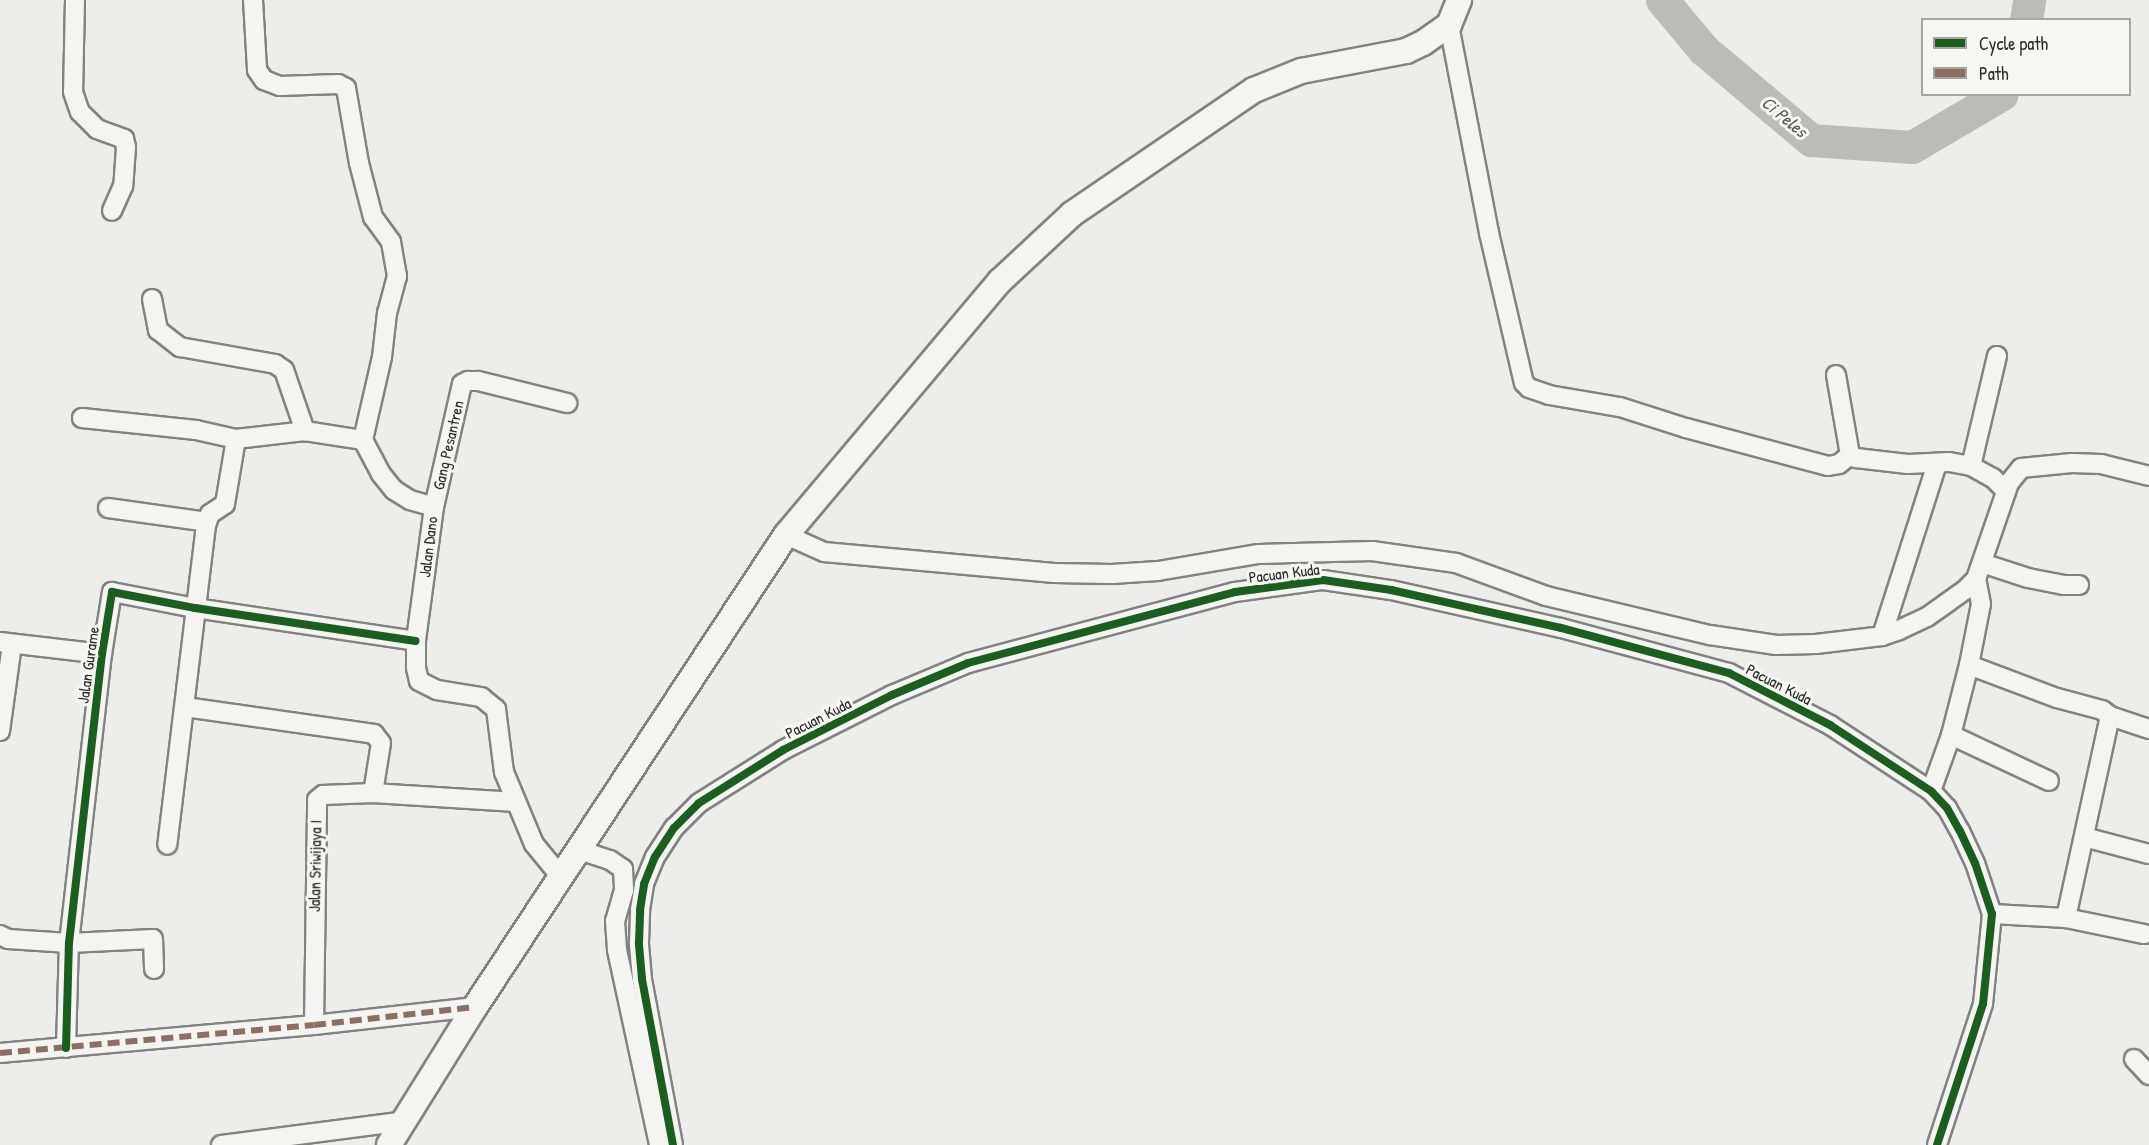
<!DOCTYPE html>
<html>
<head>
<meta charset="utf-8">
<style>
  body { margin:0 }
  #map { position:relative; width:2149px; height:1145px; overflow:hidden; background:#ededeb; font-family:"Patrick Hand",sans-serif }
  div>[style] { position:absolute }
  .river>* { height:33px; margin:-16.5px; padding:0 16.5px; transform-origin:16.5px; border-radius:16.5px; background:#bbbbb9 }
  .roads { filter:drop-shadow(2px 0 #828281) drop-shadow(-2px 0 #828281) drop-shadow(0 2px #828281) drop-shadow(0 -2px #828281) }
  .minor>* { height:18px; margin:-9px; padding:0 9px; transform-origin:9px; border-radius:9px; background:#f4f4f2 }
  .major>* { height:24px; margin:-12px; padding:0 12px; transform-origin:12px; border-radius:12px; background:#f4f4f2 }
  .quiet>* { height:6px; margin-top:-3px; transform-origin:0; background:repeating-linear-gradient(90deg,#8d6e63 0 12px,transparent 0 18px) }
  .cycleway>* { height:8px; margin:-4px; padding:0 4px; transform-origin:4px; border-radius:4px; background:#1b5e20 }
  span { translate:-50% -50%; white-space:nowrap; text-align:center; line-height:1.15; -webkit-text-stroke:6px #f6f6f2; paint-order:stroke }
  .street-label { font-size:16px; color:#2b2b2b }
  .water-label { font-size:18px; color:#565655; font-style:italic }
  .legend { position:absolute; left:1921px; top:18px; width:210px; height:78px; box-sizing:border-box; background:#f6f6f2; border:2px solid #a5a5a2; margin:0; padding:8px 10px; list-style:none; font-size:18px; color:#2b2b2b }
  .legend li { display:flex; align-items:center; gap:12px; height:30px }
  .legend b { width:30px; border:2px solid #a5a5a2 }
</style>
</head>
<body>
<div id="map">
  <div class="river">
    <div style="left:1662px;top:0;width:65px;rotate:50deg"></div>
    <div style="left:1704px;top:50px;width:140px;rotate:40.1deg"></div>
    <div style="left:1811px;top:140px;width:101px;rotate:4deg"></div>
    <div style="left:1912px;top:147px;width:104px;rotate:-30.5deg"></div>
    <div style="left:2026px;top:20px;width:20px;rotate:-81deg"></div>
  </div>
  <div class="roads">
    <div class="minor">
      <div style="left:75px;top:0;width:92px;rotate:91.2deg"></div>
      <div style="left:73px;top:92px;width:21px;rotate:71deg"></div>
      <div style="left:80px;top:112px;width:24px;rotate:45deg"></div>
      <div style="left:97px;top:129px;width:29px;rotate:20deg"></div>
      <div style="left:124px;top:139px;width:8px;rotate:76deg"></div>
      <div style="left:126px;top:147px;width:39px;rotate:94deg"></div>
      <div style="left:123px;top:186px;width:27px;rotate:114deg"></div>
      <div style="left:253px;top:0;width:70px;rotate:86.7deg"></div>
      <div style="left:257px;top:70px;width:12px;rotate:55deg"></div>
      <div style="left:264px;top:80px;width:17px;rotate:21deg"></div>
      <div style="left:280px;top:86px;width:58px;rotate:-2deg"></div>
      <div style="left:338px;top:84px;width:9px;rotate:27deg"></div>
      <div style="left:346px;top:88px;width:76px;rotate:80.2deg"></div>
      <div style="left:359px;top:163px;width:56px;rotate:75.5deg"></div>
      <div style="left:373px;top:217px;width:31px;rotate:54deg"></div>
      <div style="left:391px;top:242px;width:35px;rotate:80deg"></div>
      <div style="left:397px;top:276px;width:38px;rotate:105deg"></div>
      <div style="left:387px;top:313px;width:44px;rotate:96.5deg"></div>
      <div style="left:382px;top:357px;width:85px;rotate:102.9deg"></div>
      <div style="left:1449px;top:25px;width:212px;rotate:79.1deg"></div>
      <div style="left:1489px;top:233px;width:154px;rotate:76.9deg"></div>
      <div style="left:1524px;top:383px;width:7px;rotate:45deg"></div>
      <div style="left:1529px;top:388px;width:21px;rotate:19deg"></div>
      <div style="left:1549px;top:395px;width:72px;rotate:9.6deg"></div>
      <div style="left:1620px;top:407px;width:69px;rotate:17.7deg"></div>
      <div style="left:1686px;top:428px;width:147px;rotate:15deg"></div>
      <div style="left:1828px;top:466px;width:11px;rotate:-10deg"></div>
      <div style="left:1839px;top:464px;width:14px;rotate:-39deg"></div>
      <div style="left:152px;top:299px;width:32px;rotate:79deg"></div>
      <div style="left:158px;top:330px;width:28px;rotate:38deg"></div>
      <div style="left:180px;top:347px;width:97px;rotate:10.1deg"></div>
      <div style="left:275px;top:364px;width:11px;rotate:34deg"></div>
      <div style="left:284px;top:370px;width:65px;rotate:71deg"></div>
      <div style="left:1997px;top:356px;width:113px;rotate:103.3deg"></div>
      <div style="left:1971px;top:466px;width:25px;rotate:29deg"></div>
      <div style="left:1993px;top:478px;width:18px;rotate:45deg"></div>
      <div style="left:1836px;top:375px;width:81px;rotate:80.1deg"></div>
      <div style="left:1850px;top:455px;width:7px;rotate:27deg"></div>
      <div style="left:1856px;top:458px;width:52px;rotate:6.6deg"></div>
      <div style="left:1908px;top:464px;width:41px;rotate:-2.8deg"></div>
      <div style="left:1949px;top:462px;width:22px;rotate:10deg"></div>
      <div style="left:82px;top:418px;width:115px;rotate:6deg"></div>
      <div style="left:196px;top:430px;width:41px;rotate:12.7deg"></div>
      <div style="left:236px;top:439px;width:66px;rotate:99.6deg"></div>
      <div style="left:225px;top:504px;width:18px;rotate:146deg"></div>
      <div style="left:210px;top:514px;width:12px;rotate:110deg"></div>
      <div style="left:206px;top:525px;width:322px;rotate:96.9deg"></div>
      <div style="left:236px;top:439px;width:69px;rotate:-6.6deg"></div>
      <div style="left:305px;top:431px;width:59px;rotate:8.8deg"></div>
      <div style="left:363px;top:440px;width:38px;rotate:62deg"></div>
      <div style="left:381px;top:474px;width:21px;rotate:51deg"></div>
      <div style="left:394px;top:490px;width:19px;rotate:32deg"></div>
      <div style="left:410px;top:500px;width:25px;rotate:16deg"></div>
      <div style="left:434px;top:507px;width:135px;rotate:97.7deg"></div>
      <div style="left:416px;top:641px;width:27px;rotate:90deg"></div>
      <div style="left:416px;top:668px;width:13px;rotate:77deg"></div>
      <div style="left:419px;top:681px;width:20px;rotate:27deg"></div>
      <div style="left:437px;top:690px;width:45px;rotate:9deg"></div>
      <div style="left:481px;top:697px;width:19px;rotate:39deg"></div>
      <div style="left:496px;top:709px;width:64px;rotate:82.8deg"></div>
      <div style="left:504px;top:772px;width:78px;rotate:67.4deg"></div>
      <div style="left:534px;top:844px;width:43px;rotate:50.7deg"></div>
      <div style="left:434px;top:507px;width:126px;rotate:-77.2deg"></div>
      <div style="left:462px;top:384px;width:7px;rotate:-27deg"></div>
      <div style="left:468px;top:381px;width:10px"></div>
      <div style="left:478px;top:381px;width:92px;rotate:13.9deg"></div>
      <div style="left:108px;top:508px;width:100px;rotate:8deg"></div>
      <div style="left:786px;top:535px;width:42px;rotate:24.1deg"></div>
      <div style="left:824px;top:552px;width:231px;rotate:5.2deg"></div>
      <div style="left:1054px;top:573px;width:58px;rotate:1deg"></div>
      <div style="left:1112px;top:574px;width:46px;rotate:-3.7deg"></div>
      <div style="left:1158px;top:571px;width:102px;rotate:-9.6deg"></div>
      <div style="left:1259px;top:554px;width:113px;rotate:-1.5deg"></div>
      <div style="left:1372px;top:551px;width:85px;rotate:8.1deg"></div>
      <div style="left:1456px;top:563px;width:96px;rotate:20.1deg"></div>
      <div style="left:1546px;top:596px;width:169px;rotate:13.4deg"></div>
      <div style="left:1710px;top:635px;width:67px;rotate:8.6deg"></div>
      <div style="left:1776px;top:645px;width:40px;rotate:-1.4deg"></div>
      <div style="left:1816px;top:644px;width:66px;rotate:-6.9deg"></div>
      <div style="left:1882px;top:636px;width:18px;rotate:-19deg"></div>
      <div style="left:1899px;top:630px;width:31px;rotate:-25deg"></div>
      <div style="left:1927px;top:617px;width:47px;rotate:-35.4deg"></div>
      <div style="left:1965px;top:590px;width:16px;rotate:-45deg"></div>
      <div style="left:1976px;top:579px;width:102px;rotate:-71deg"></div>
      <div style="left:2009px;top:483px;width:19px;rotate:-51deg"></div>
      <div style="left:2021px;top:468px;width:51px;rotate:-5.6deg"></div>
      <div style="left:2072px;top:463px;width:29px;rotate:2deg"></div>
      <div style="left:2101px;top:464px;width:49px;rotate:14deg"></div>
      <div style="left:1982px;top:563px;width:48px;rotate:18.1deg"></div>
      <div style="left:2028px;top:578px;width:36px;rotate:11deg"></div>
      <div style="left:2063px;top:585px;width:16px"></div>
      <div style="left:1882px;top:636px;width:181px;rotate:-72.3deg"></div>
      <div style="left:0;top:642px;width:103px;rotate:6.7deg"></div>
      <div style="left:1969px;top:665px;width:94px;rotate:20.6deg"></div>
      <div style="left:2057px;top:698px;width:47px;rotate:14.9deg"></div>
      <div style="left:2102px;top:710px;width:10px;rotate:37deg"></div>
      <div style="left:2110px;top:716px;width:207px;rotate:102.3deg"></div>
      <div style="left:2066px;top:918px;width:74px;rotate:-176.9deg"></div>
      <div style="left:185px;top:707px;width:191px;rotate:8.1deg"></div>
      <div style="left:374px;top:734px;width:11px;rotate:52deg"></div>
      <div style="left:381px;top:743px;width:51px;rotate:99.1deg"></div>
      <div style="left:2110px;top:716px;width:41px;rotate:18.4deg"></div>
      <div style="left:0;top:731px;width:88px;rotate:-82.1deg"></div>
      <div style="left:1951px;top:735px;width:108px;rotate:25.1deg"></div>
      <div style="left:1931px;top:791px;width:59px;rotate:-70.3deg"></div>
      <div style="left:1951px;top:735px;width:72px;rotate:-75.6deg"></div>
      <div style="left:1969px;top:665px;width:62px;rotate:-78.9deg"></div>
      <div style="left:1981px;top:604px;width:25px;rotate:-101deg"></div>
      <div style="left:2084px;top:837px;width:67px;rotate:14.7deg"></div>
      <div style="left:579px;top:850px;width:33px;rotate:18deg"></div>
      <div style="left:610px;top:860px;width:16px;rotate:35deg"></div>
      <div style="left:623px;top:869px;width:21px;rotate:87deg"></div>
      <div style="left:624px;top:890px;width:32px;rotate:106deg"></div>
      <div style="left:615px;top:921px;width:29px;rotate:86deg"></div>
      <div style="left:617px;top:950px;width:199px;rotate:77.8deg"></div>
      <div style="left:2066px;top:918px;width:80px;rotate:11.6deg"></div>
      <div style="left:0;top:935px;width:9px;rotate:27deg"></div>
      <div style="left:8px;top:939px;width:61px;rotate:3.8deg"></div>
      <div style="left:69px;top:943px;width:84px;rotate:-2.7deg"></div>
      <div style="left:153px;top:939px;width:30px;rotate:88deg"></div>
      <div style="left:314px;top:1025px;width:225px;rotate:-89.2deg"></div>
      <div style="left:317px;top:800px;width:8px;rotate:-40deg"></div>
      <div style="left:323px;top:795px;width:50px;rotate:-2.3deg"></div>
      <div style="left:373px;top:793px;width:143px;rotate:3.6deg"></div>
      <div style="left:66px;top:1048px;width:105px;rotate:-88.4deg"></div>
      <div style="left:69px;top:943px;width:291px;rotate:-83.5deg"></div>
      <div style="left:102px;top:654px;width:63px;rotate:-80.8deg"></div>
      <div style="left:112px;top:592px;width:85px;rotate:10.9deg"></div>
      <div style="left:195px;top:608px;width:223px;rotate:8.5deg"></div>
      <div style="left:0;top:1053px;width:315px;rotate:-5.1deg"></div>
      <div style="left:314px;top:1025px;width:162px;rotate:-6.4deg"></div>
      <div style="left:2134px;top:1059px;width:22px;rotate:47deg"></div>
      <div style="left:221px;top:1145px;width:186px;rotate:-7.4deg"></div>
      <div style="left:673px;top:1145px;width:169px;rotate:-100.6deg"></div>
      <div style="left:642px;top:979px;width:36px;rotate:-95deg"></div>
      <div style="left:639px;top:943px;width:33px;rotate:-88deg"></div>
      <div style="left:640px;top:910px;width:26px;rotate:-81deg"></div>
      <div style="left:644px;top:884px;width:29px;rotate:-68deg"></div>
      <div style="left:655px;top:857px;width:35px;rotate:-57deg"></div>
      <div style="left:674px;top:828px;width:35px;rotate:-45deg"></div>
      <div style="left:699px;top:803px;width:99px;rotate:-32.2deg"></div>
      <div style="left:783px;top:750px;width:122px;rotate:-26.8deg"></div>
      <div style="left:892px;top:695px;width:82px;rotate:-22.8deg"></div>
      <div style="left:968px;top:663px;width:276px;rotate:-14.9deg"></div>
      <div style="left:1235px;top:592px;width:89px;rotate:-7.8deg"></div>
      <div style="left:1323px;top:580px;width:69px;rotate:8.4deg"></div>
      <div style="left:1391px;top:590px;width:174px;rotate:12.6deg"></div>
      <div style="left:1561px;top:628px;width:174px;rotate:15deg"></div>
      <div style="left:1729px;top:673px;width:114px;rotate:27.2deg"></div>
      <div style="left:1830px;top:725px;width:121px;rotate:33.2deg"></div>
      <div style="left:1931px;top:791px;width:23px;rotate:47deg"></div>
      <div style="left:1947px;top:808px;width:26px;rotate:61deg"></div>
      <div style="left:1960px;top:831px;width:35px;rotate:65deg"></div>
      <div style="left:1975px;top:863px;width:54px;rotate:71.6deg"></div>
      <div style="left:1992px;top:914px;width:90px;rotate:95.7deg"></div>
      <div style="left:1983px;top:1004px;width:148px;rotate:108.1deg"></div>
    </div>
    <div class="major">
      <div style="left:389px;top:1145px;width:163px;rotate:-58.1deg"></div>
      <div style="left:475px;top:1007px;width:565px;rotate:-56.62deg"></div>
      <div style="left:786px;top:535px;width:332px;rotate:-49.9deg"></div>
      <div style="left:1000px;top:281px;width:98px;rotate:-42.9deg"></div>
      <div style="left:1072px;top:214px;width:220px;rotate:-34.3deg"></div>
      <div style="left:1254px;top:90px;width:51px;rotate:-22deg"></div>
      <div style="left:1301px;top:71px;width:107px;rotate:-10.8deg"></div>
      <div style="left:1406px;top:51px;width:19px;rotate:-25deg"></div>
      <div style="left:1423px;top:43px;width:32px;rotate:-35deg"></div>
      <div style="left:1449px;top:25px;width:27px;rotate:-68deg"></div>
    </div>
  </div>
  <div class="quiet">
    <div style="left:0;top:1053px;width:315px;rotate:-5.1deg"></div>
    <div style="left:314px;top:1025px;width:162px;rotate:-6.4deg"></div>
  </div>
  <div class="cycleway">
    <div style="left:66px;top:1048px;width:105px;rotate:-88.4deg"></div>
    <div style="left:69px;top:943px;width:291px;rotate:-83.5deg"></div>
    <div style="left:102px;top:654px;width:63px;rotate:-80.8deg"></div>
    <div style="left:112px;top:592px;width:85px;rotate:10.9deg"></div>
    <div style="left:195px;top:608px;width:223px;rotate:8.5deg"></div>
    <div style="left:673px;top:1145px;width:169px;rotate:-100.6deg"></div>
    <div style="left:642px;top:979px;width:36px;rotate:-95deg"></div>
    <div style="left:639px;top:943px;width:33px;rotate:-88deg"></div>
    <div style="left:640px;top:910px;width:26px;rotate:-81deg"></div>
    <div style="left:644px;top:884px;width:29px;rotate:-68deg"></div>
    <div style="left:655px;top:857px;width:35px;rotate:-57deg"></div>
    <div style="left:674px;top:828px;width:35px;rotate:-45deg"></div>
    <div style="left:699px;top:803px;width:99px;rotate:-32.2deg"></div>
    <div style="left:783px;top:750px;width:122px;rotate:-26.8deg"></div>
    <div style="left:892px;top:695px;width:82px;rotate:-22.8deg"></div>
    <div style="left:968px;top:663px;width:276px;rotate:-14.9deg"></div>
    <div style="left:1235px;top:592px;width:89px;rotate:-7.8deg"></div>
    <div style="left:1323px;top:580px;width:69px;rotate:8.4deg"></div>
    <div style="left:1391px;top:590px;width:174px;rotate:12.6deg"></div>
    <div style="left:1561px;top:628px;width:174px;rotate:15deg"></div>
    <div style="left:1729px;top:673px;width:114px;rotate:27.2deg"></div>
    <div style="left:1830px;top:725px;width:121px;rotate:33.2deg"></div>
    <div style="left:1931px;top:791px;width:23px;rotate:47deg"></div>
    <div style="left:1947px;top:808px;width:26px;rotate:61deg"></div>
    <div style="left:1960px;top:831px;width:35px;rotate:65deg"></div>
    <div style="left:1975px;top:863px;width:54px;rotate:71.6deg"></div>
    <div style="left:1992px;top:914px;width:90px;rotate:95.7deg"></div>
    <div style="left:1983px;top:1004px;width:148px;rotate:108.1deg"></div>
  </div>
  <div class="street-label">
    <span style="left:448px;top:445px;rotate:-77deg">Gang Pesantren</span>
    <span style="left:428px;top:547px;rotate:-83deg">Jalan Dano</span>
    <span style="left:1284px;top:573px;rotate:-7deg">Pacuan Kuda</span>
    <span style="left:88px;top:665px;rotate:-82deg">Jalan Gurame</span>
    <span style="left:1779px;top:684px;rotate:27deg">Pacuan Kuda</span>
    <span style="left:818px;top:718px;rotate:-27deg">Pacuan Kuda</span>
    <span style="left:315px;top:866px;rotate:-89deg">Jalan Sriwijaya I</span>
  </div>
  <div class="water-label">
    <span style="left:1784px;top:117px;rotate:40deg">Ci Peles</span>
  </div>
  <ul class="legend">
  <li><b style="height:8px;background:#1b5e20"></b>Cycle path</li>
  <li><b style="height:8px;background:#8d6e63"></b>Path</li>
  </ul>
</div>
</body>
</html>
